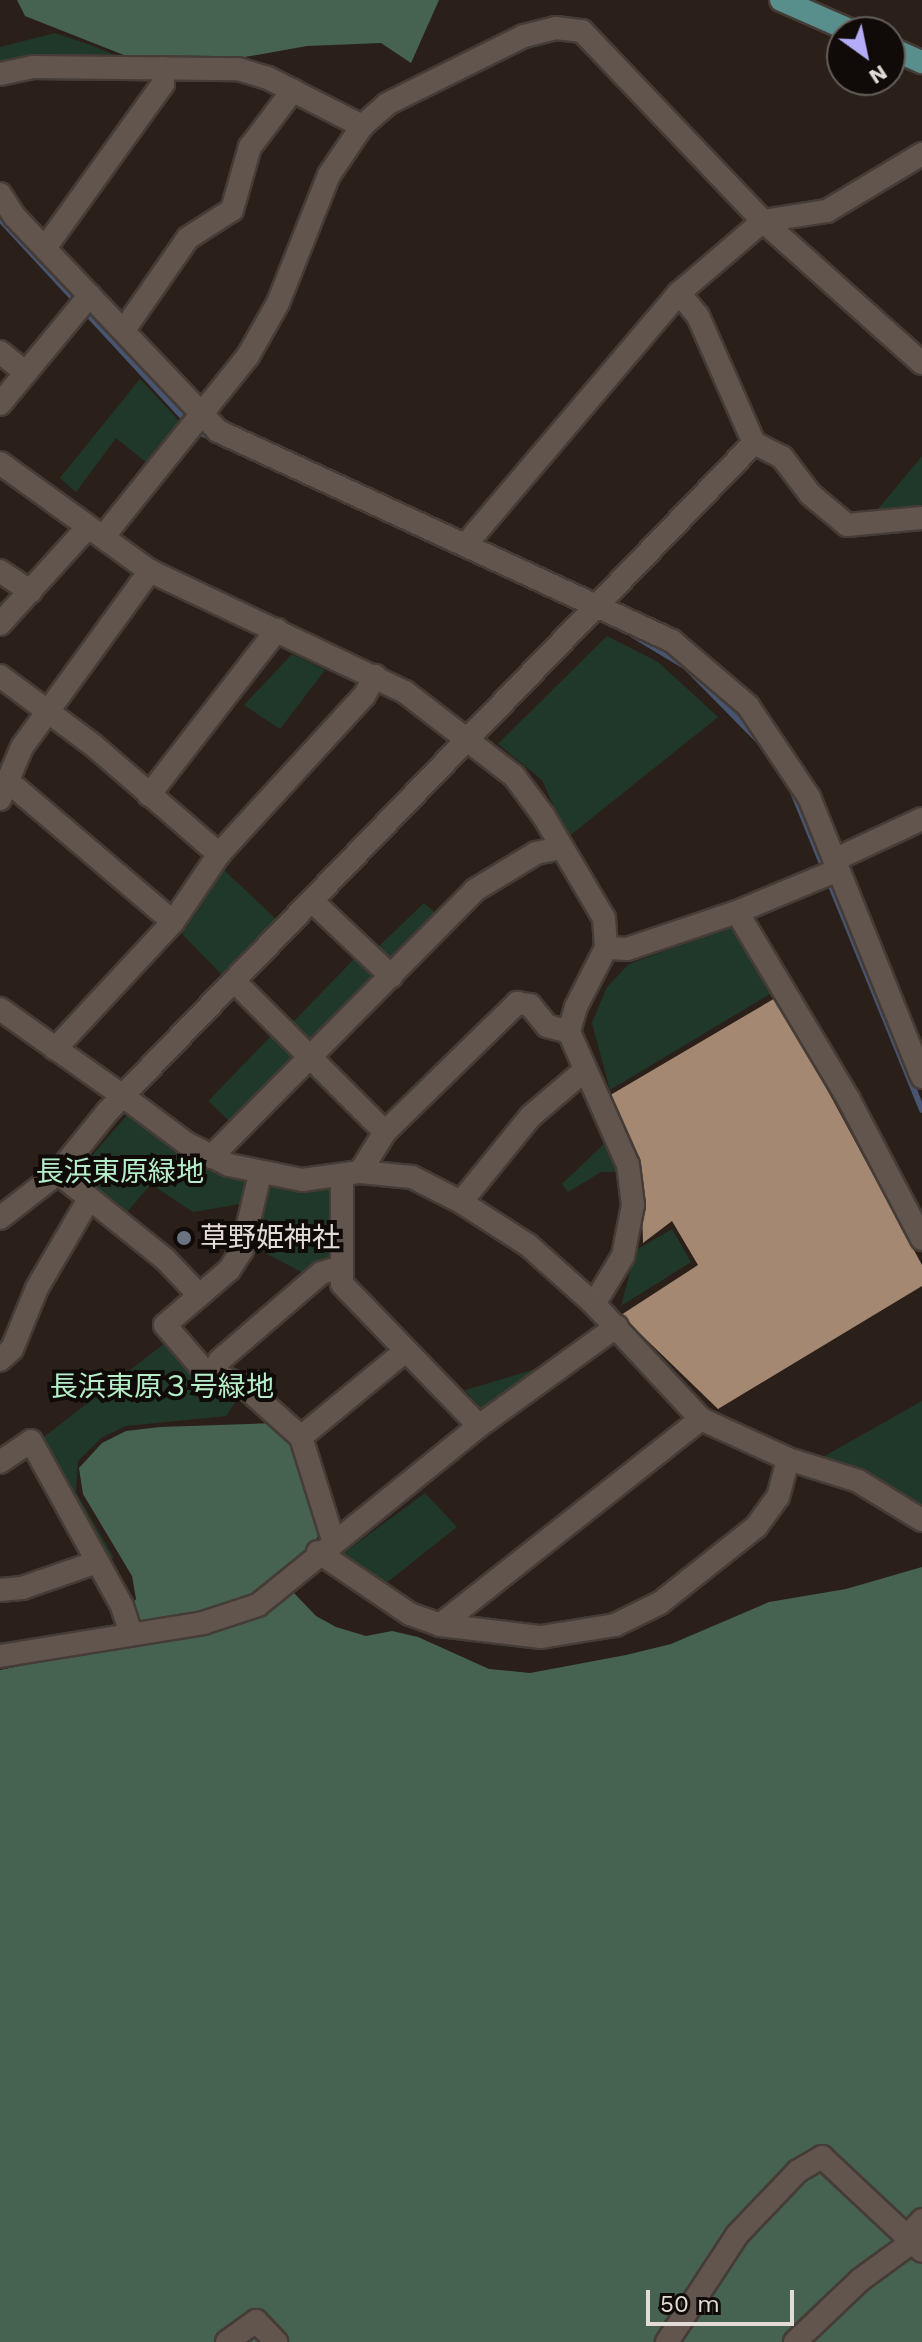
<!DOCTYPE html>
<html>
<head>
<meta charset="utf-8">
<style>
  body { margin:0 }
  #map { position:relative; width:922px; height:2342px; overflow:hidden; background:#2b2019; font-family:"Work Sans","Noto Sans JP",sans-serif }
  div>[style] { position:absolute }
  .green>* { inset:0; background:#203829; transform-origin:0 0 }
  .forest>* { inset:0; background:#456350 }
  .stream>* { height:6px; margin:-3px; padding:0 3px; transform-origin:3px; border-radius:3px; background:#475570 }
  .building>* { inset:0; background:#a48871 }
  .roads { filter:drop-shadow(2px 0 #453c37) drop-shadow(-2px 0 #453c37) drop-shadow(0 2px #453c37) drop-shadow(0 -2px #453c37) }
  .minor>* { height:22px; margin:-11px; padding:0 11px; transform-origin:11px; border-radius:11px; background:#62554d }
  .tertiary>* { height:22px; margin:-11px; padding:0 11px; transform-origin:11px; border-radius:11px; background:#62554d }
  .primary>* { height:22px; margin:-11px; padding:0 11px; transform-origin:11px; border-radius:11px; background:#588f8d }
  .dots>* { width:22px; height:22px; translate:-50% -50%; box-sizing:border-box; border:4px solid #100b08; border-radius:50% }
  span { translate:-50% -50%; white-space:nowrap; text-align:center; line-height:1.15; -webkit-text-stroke:8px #100b08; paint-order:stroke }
  .park-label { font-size:28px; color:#b4edc8 }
  .poi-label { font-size:28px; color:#e2dbd6 }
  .left { translate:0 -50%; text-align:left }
  .north { position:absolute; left:826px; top:16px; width:80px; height:80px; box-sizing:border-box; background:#100b08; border:2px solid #645e5a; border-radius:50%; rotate:147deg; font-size:22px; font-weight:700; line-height:32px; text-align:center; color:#e2dbd6 }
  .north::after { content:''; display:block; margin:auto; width:28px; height:36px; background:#b5acf8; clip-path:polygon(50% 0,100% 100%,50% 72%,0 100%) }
  .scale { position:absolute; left:646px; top:2290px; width:148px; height:36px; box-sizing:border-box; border:4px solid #e2dbd6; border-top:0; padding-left:10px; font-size:24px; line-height:28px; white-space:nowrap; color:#e2dbd6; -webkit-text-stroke:6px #100b08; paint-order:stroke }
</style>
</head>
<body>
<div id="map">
  <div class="green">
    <div style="clip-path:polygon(55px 33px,93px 46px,131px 62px,0 64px,0 47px)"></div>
    <div style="clip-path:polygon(140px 379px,182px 424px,152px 467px,116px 438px,76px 492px,60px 478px)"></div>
    <div style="clip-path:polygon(922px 456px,922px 508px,875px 513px)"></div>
    <div style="clip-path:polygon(607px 636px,658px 662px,718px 717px,568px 837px,542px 780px,498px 744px)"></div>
    <div style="clip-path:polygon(292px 654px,325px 670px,280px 729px,244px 705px)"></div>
    <div style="clip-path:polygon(224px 870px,277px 920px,223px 976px,182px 934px)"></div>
    <div style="clip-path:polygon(424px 903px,441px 918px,388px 965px,374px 951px)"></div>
    <div style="clip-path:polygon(739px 924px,775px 991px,610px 1090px,592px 1023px,607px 987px,629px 964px)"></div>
    <div style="left:356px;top:957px;width:30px;height:94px;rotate:44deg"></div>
    <div style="left:273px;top:1034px;width:35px;height:93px;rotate:44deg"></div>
    <div style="clip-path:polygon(129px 1113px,250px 1179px,246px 1203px,193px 1212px,151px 1184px,123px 1217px,75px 1175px)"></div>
    <div style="clip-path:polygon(609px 1139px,621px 1172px,601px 1172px,568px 1192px,562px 1184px)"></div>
    <div style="clip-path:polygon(263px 1185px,335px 1186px,335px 1253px,307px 1275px,252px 1246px)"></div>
    <div style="clip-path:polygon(672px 1229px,691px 1262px,621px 1306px,636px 1250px)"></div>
    <div style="clip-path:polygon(165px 1343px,202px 1382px,239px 1397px,226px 1416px,126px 1426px,101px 1438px,78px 1461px,76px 1492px,114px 1558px,97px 1562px,40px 1440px)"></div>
    <div style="clip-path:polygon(546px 1366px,484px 1412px,465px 1390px)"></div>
    <div style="clip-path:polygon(922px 1401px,922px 1507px,873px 1475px,823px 1457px)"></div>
    <div style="clip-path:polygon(425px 1493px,457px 1527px,385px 1584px,341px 1555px)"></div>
  </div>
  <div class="forest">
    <div style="clip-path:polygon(17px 0,439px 0,411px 63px,381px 43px,307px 46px,234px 59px,139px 61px,25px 16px)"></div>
    <div style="clip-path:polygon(276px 1423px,292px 1440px,318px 1536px,293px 1592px,316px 1616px,336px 1627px,366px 1636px,392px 1631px,418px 1637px,489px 1669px,530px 1673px,626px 1655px,671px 1644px,769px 1602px,846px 1589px,922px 1567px,922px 2342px,0 2342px,0 1670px,25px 1665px,114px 1626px,136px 1599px,132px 1576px,83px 1494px,79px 1468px,102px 1443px,126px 1431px,160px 1427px)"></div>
  </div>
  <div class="stream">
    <div style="left:0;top:219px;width:276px;rotate:47.3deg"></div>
    <div style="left:195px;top:430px;width:289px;rotate:25.2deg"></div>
    <div style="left:633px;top:635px;width:62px;rotate:31.1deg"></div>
    <div style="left:686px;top:667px;width:103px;rotate:45.4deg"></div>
    <div style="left:793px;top:792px;width:343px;rotate:67.9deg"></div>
  </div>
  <div class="building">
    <div style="clip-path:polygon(777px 997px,922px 1265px,922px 1286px,718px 1409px,621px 1315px,698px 1265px,672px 1221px,643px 1243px,641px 1173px,607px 1097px)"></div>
  </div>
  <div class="roads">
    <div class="minor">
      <div style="left:0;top:74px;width:33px;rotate:-12deg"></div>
      <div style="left:32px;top:67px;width:206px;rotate:0.6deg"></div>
      <div style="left:238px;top:69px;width:31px;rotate:17deg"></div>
      <div style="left:268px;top:78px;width:106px;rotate:27.1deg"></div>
      <div style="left:0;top:194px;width:27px;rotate:57deg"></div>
      <div style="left:15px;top:217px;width:295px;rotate:46.5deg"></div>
      <div style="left:218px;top:431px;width:500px;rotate:24.82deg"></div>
      <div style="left:672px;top:641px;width:100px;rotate:40.5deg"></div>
      <div style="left:748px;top:706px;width:110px;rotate:56.2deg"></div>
      <div style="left:809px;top:797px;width:302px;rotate:68deg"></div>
      <div style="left:763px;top:221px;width:213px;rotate:41.8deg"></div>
      <div style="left:763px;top:221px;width:65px;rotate:-8.9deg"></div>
      <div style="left:827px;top:211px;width:111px;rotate:-31deg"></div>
      <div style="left:45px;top:248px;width:202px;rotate:-54.3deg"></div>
      <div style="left:163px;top:84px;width:16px;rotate:-90deg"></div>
      <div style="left:124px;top:330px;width:112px;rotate:-55.2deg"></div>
      <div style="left:188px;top:238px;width:52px;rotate:-32.5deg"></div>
      <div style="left:232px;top:210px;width:66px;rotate:-74.1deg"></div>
      <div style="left:250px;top:147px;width:71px;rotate:-53deg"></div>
      <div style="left:0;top:352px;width:32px;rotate:39deg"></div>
      <div style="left:0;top:404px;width:141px;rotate:-50.5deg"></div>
      <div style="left:754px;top:443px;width:31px;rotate:27deg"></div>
      <div style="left:782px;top:457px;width:46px;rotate:52.9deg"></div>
      <div style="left:810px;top:494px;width:48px;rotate:40deg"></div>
      <div style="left:847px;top:525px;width:75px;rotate:-5.3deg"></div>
      <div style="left:0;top:463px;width:185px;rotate:35.8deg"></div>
      <div style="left:150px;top:571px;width:282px;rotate:25.4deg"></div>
      <div style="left:405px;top:692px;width:138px;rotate:37.6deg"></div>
      <div style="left:514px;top:776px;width:49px;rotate:53.4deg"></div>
      <div style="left:543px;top:815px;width:120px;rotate:59.4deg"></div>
      <div style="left:604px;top:918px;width:30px;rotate:86deg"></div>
      <div style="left:606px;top:948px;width:66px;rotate:117deg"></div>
      <div style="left:576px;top:1007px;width:26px;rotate:106deg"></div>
      <div style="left:569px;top:1032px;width:145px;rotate:66.1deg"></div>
      <div style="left:628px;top:1165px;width:40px;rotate:82.9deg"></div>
      <div style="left:633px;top:1205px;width:52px;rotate:101.1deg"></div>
      <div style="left:623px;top:1256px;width:56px;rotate:121.1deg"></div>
      <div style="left:103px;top:537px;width:232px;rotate:-51.3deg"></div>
      <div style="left:248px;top:356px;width:61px;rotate:-60.5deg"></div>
      <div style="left:278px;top:303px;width:138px;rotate:-68.3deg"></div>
      <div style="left:329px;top:175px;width:59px;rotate:-56deg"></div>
      <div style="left:362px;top:126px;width:33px;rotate:-41deg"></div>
      <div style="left:387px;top:104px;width:153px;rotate:-26.4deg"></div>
      <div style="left:524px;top:36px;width:33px;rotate:-14deg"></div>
      <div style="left:556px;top:28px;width:26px;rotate:7deg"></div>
      <div style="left:582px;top:31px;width:262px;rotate:46.4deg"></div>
      <div style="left:763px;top:221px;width:111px;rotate:139.4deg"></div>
      <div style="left:679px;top:293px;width:328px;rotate:130.3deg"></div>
      <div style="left:0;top:571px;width:37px;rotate:34deg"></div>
      <div style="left:0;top:624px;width:131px;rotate:-47.8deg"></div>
      <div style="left:0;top:676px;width:116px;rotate:36.6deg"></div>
      <div style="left:93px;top:745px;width:167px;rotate:40.9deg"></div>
      <div style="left:219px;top:854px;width:214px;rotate:-47.5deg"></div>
      <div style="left:364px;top:696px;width:23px;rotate:-61deg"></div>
      <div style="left:7px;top:787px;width:10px;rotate:11deg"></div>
      <div style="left:17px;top:789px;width:205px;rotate:40.4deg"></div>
      <div style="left:173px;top:922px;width:82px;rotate:-55.9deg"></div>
      <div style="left:149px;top:795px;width:209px;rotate:-52.2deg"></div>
      <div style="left:0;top:799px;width:56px;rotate:-67.1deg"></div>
      <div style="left:22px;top:747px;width:218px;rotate:-54deg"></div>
      <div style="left:834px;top:860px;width:97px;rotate:-25deg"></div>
      <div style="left:313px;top:902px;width:108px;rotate:43.5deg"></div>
      <div style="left:737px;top:912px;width:219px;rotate:59.2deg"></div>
      <div style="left:849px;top:1100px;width:157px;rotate:62.3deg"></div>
      <div style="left:606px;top:948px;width:21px;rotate:3deg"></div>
      <div style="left:627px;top:949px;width:116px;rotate:-18.6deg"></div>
      <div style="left:737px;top:912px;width:109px;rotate:-22.6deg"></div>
      <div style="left:235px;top:982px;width:212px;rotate:45deg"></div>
      <div style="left:55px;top:1049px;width:173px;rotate:-47.1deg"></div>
      <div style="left:123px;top:1096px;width:79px;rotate:36.7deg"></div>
      <div style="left:186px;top:1143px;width:48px;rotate:27.1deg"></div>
      <div style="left:229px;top:1165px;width:75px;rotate:11.6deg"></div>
      <div style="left:302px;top:1180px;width:59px;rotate:-7.9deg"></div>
      <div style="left:360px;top:1172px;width:52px;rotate:5.5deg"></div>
      <div style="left:412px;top:1177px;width:55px;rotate:27deg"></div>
      <div style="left:461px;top:1202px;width:80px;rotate:32.7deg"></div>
      <div style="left:528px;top:1245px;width:89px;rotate:41.8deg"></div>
      <div style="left:594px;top:1304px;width:157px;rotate:47.1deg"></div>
      <div style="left:701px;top:1419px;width:96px;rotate:24.7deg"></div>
      <div style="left:788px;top:1459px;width:73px;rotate:17.4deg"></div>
      <div style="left:858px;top:1481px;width:75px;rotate:31.4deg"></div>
      <div style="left:211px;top:1157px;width:375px;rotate:-45.3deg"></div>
      <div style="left:475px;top:890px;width:71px;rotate:-31.2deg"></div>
      <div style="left:536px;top:853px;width:26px;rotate:-11deg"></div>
      <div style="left:360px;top:1172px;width:47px;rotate:-58deg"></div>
      <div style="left:385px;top:1132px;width:185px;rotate:-44.3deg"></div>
      <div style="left:517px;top:1003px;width:13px;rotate:9deg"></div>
      <div style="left:530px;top:1005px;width:27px;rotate:51deg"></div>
      <div style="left:547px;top:1026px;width:23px;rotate:15deg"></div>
      <div style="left:58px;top:1173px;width:137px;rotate:38.8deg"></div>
      <div style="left:165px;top:1259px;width:50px;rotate:46.6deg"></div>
      <div style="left:260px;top:1174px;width:78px;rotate:103.3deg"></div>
      <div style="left:242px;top:1250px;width:24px;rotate:123deg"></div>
      <div style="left:229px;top:1270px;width:84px;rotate:139.3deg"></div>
      <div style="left:165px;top:1325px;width:57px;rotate:49.3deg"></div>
      <div style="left:202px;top:1368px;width:47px;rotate:23.8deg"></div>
      <div style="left:245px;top:1387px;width:75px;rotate:41.8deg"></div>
      <div style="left:342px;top:1178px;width:106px;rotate:90deg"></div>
      <div style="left:342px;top:1284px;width:197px;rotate:46deg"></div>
      <div style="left:461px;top:1202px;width:111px;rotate:-50.9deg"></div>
      <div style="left:531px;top:1116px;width:71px;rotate:-40.4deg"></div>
      <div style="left:0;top:1218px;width:73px;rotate:-37.8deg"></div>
      <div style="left:58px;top:1173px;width:80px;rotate:-51.1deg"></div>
      <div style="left:108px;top:1111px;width:929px;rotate:-45.96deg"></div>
      <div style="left:754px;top:443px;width:139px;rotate:-113.8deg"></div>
      <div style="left:698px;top:316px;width:30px;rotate:-130deg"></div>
      <div style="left:0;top:1360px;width:16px;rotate:-43deg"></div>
      <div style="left:12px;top:1349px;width:66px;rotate:-67.7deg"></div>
      <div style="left:37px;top:1288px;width:103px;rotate:-59.7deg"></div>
      <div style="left:211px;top:1374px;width:17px;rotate:-57deg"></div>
      <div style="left:220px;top:1360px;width:133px;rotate:-40.7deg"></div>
      <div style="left:321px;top:1273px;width:22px;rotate:-16deg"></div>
      <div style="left:0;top:1462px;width:37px;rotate:-34deg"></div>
      <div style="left:31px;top:1441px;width:188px;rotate:61.1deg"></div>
      <div style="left:122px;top:1606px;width:26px;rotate:72deg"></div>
      <div style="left:333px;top:1540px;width:108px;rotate:-107.3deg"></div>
      <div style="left:301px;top:1437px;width:134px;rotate:-39.5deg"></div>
      <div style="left:318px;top:1552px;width:111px;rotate:34deg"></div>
      <div style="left:410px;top:1614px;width:32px;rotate:20deg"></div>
      <div style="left:440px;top:1625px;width:102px;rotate:6.8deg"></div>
      <div style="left:541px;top:1637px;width:75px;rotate:-9.2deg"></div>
      <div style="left:615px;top:1625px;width:50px;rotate:-26.1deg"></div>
      <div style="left:660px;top:1603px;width:122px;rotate:-38.4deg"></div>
      <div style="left:756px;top:1527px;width:37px;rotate:-54deg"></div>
      <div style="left:778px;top:1497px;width:39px;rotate:-75deg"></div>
      <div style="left:0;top:1590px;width:22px;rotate:-5deg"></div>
      <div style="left:22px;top:1588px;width:79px;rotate:-19.1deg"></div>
      <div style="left:440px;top:1625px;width:333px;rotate:-38.3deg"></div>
      <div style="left:0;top:1656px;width:206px;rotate:-9.2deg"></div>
      <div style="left:203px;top:1623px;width:58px;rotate:-18.1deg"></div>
      <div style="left:258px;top:1605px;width:284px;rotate:-39deg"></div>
      <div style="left:479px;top:1426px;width:170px;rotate:-35.9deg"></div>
      <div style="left:906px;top:2238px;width:24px;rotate:-48deg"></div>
      <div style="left:227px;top:2342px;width:36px;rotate:-36deg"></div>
      <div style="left:256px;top:2321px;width:29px;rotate:46deg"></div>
      <div style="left:667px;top:2342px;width:128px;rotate:-56.8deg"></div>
      <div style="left:737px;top:2235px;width:88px;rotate:-46.4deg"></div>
      <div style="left:798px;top:2171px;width:28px;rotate:-30deg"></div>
      <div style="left:822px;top:2157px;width:137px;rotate:43.2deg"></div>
      <div style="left:795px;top:2342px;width:90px;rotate:-43.6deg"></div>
      <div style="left:860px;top:2280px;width:63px;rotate:-36deg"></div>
    </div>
    <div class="tertiary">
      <div style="left:0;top:1009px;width:151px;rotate:35.3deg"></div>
    </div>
    <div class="primary">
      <div style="left:781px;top:0;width:80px;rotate:23.7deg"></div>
      <div style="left:890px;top:48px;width:35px;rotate:24deg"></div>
    </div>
  </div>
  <div class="dots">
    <div style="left:184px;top:1238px;background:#6b7280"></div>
  </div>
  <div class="park-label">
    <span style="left:120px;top:1172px">長浜東原緑地</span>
    <span style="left:162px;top:1387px">長浜東原３号緑地</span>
  </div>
  <div class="poi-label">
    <span class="left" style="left:200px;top:1238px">草野姫神社</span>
  </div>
  <div class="north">N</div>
  <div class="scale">50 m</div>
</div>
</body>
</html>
